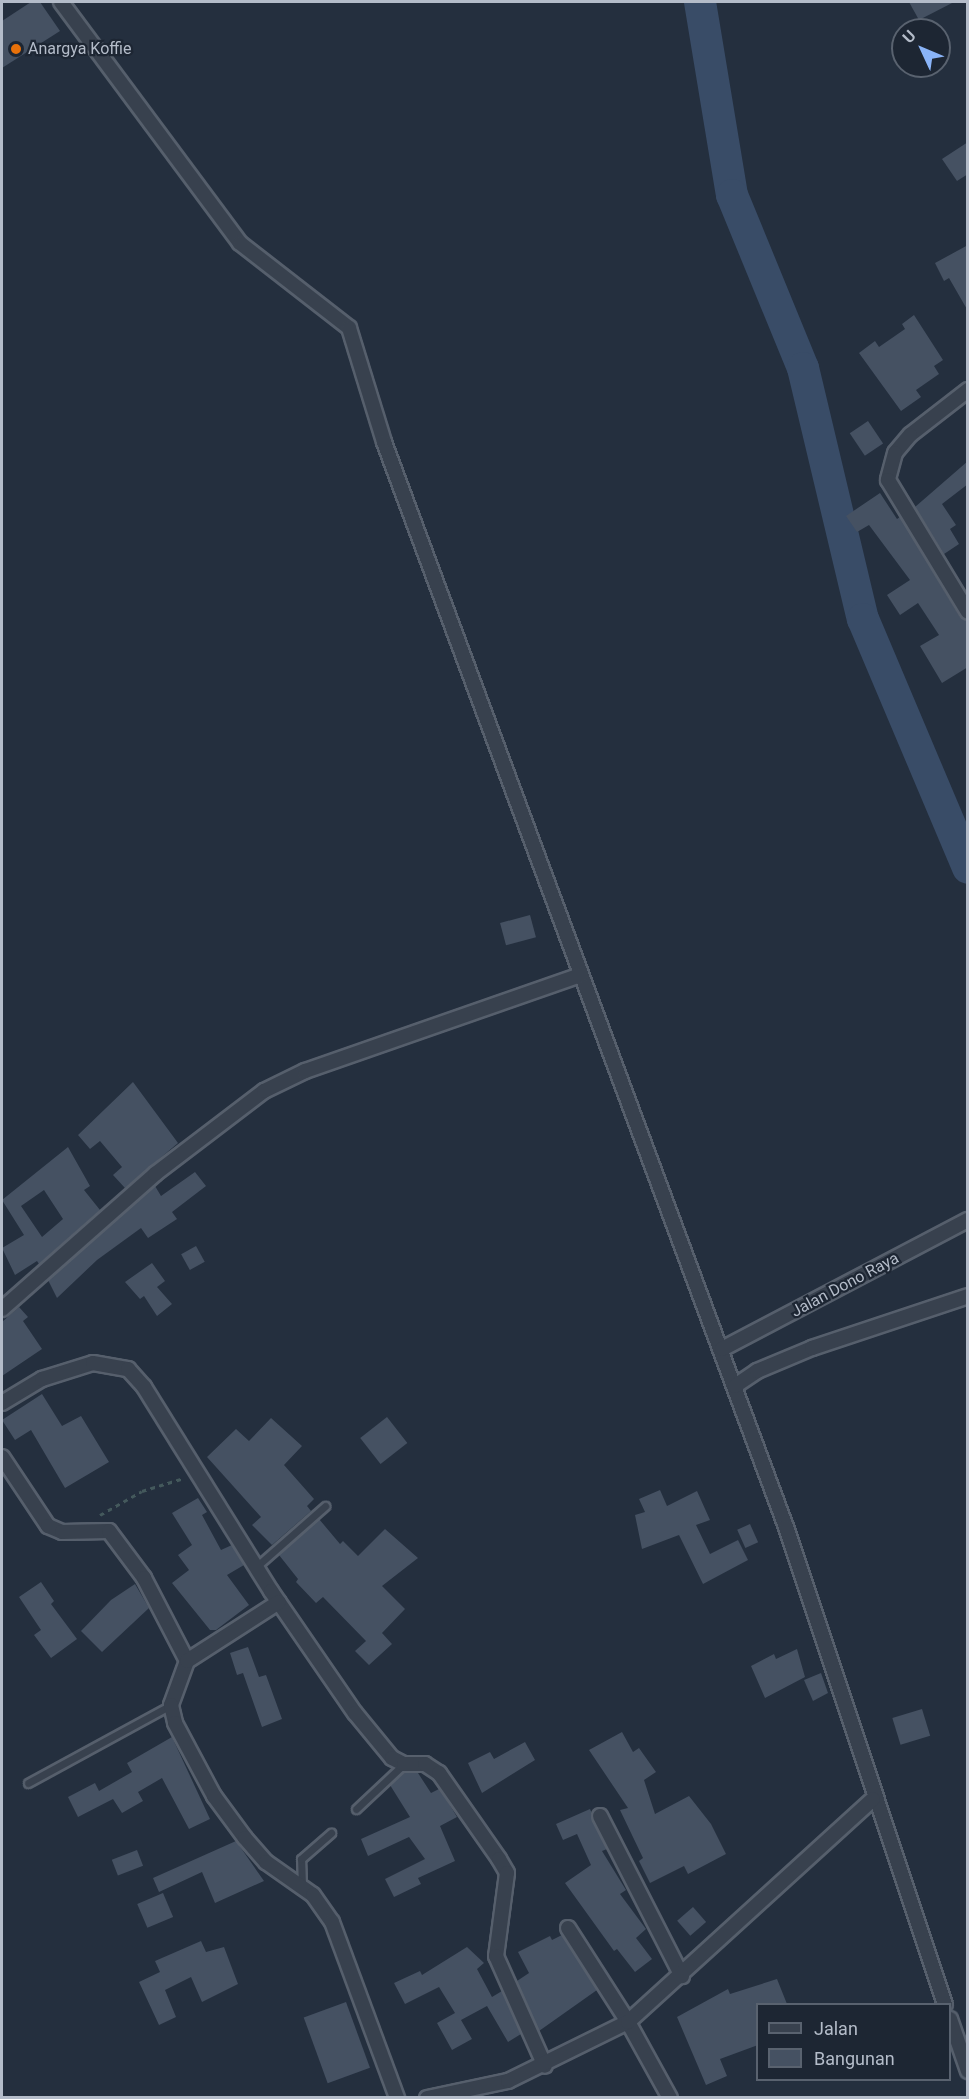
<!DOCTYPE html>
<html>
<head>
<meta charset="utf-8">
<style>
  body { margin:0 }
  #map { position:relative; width:969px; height:2099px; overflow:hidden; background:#242f3e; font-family:Roboto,sans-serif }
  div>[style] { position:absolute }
  .river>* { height:32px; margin:-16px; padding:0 16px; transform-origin:16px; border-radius:16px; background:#394c67 }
  .building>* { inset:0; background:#455162; transform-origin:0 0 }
  .path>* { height:3px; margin-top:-1.5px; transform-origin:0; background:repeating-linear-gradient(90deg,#44595c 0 4.5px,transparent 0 9px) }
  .roads { filter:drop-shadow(2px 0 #565f6c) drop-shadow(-2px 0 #565f6c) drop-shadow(0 2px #565f6c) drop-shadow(0 -2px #565f6c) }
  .lane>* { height:7px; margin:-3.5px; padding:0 3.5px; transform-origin:3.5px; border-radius:3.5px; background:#38414e }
  .street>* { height:14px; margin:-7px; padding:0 7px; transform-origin:7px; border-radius:7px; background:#38414e }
  .dots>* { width:16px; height:16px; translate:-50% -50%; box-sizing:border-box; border:3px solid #1d2633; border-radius:50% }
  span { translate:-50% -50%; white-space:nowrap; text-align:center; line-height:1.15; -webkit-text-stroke:4.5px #1d2633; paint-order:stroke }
  .poi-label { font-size:16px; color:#b4bcc9 }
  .left { translate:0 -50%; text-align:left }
  .street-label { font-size:16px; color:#b4bcc9 }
  .frame { position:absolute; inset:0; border:3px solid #b4bcc9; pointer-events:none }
  .legend { position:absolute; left:756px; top:2003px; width:195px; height:78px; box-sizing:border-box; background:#1d2633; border:2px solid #59626f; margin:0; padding:8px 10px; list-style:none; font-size:18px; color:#b4bcc9 }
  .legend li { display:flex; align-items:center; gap:12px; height:30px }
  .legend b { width:30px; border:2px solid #59626f }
  .north { position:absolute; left:891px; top:18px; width:60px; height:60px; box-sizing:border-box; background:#1d2633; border:2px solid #59626f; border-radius:50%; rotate:314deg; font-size:16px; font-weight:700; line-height:24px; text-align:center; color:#b4bcc9 }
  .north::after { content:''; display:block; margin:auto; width:21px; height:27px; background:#8ab4f8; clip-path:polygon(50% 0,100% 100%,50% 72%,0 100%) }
</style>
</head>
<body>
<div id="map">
  <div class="river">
    <div style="left:700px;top:2px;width:196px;rotate:80.6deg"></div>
    <div style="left:732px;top:195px;width:187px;rotate:67.7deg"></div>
    <div style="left:803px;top:368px;width:258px;rotate:76.6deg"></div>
    <div style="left:863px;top:619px;width:270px;rotate:67.1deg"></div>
  </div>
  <div class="building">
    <div style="clip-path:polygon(31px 2px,40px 2px,60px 31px,2px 68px,2px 21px)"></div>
    <div style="clip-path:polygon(909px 2px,954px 2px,919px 20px)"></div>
    <div style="clip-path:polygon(968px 142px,968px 174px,957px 181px,942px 159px)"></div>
    <div style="clip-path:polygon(968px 245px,968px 311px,949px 278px,944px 281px,935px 263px)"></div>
    <div style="clip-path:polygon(914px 315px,943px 360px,934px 366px,939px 374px,916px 390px,921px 397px,901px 411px,859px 353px,875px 341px,879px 347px,905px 329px,902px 324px)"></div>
    <div style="left:868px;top:421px;width:27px;height:22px;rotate:56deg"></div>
    <div style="clip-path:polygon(968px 461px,968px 484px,942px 504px,956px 525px,950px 529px,959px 544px,944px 554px,915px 507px)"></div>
    <div style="clip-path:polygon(880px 493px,897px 519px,900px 517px,960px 617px,968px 621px,968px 667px,942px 683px,920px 646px,939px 635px,918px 603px,900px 615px,887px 595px,910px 580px,869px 525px,857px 532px,846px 516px)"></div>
    <div style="left:530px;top:915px;width:23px;height:31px;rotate:75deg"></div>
    <div style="clip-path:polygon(133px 1082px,178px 1143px,125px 1188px,113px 1175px,122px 1167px,100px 1141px,90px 1149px,78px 1135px)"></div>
    <div style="clip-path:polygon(evenodd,68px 1147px,90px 1186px,84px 1190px,100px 1210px,39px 1264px,37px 1261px,15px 1275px,2px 1248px,24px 1235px,2px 1200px,68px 1147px,44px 1190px,63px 1219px,42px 1237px,21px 1206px,44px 1190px)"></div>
    <div style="clip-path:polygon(195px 1172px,206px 1186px,172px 1212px,177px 1219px,148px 1238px,141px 1228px,97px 1260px,57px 1298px,48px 1280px,155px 1186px,161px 1196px)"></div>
    <div style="left:196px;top:1246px;width:18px;height:17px;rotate:61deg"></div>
    <div style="clip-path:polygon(152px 1263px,165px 1281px,157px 1287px,172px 1304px,157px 1316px,144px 1296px,140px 1299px,125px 1282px)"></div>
    <div style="clip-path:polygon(19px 1307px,28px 1317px,23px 1321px,42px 1349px,2px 1376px,2px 1322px)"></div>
    <div style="clip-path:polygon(42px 1394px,62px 1426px,81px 1416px,109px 1462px,65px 1488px,31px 1430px,15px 1440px,2px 1420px)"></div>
    <div style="left:387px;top:1417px;width:33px;height:34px;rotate:52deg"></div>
    <div style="clip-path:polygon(271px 1418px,302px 1446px,284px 1465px,314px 1499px,307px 1506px,311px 1511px,272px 1545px,252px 1525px,261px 1517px,207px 1457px,236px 1429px,249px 1441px)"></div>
    <div style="clip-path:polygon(660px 1490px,667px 1506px,697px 1491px,710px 1520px,696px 1525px,710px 1554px,738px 1540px,748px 1560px,703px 1584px,679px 1535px,642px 1549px,635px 1515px,645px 1512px,639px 1499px)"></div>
    <div style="clip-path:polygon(198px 1498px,207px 1512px,202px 1515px,221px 1550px,232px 1545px,244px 1565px,227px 1575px,249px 1605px,216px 1630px,210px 1630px,172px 1583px,189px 1570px,178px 1555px,192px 1545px,172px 1513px)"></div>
    <div style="clip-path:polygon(319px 1519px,340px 1544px,343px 1541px,358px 1556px,385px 1529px,418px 1558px,382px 1586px,405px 1609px,382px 1633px,392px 1644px,369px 1665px,355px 1651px,366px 1641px,323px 1597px,316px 1603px,296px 1582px,298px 1579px,279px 1555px)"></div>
    <div style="left:750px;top:1524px;width:20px;height:14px;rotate:66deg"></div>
    <div style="clip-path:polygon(41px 1582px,54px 1601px,51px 1604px,77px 1639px,51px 1658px,34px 1635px,41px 1630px,19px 1597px)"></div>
    <div style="clip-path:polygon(135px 1584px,149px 1608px,102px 1652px,81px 1631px,111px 1600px)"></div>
    <div style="clip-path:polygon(248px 1647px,259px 1677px,266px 1675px,282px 1719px,262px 1727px,243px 1673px,237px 1675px,230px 1653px)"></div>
    <div style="clip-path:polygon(797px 1649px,805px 1677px,765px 1698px,751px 1666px,774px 1654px,776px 1659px)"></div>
    <div style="clip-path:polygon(821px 1673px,828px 1693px,813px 1701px,804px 1680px)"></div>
    <div style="left:922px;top:1709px;width:28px;height:31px;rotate:73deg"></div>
    <div style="clip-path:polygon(622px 1732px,633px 1752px,639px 1748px,656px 1772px,644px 1780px,655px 1814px,689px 1796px,711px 1824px,726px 1854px,688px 1874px,684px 1866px,650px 1883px,639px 1861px,643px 1858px,620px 1810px,628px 1808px,589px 1750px)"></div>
    <div style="clip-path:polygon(172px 1737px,210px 1819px,189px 1829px,162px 1778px,138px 1792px,143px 1801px,122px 1813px,113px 1799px,78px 1817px,68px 1797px,95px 1783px,99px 1791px,132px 1772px,127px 1763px)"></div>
    <div style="clip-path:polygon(525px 1742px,535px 1760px,482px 1793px,468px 1763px,490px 1752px,494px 1759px)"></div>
    <div style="clip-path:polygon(404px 1773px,418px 1773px,431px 1793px,439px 1789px,448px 1802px,457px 1817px,440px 1826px,455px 1861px,418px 1878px,421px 1884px,394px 1897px,385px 1879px,425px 1859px,409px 1837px,368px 1856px,361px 1839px,410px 1817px,390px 1785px)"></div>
    <div style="clip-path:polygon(590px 1809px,607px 1849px,602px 1851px,626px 1890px,620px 1894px,646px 1929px,636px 1938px,652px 1959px,635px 1972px,617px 1949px,614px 1951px,565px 1883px,591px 1865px,577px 1834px,563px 1840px,556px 1824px)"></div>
    <div style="clip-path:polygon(236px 1841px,264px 1881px,215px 1903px,202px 1872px,159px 1892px,153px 1878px)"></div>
    <div style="left:137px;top:1850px;width:17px;height:27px;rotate:69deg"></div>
    <div style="left:163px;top:1893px;width:26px;height:28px;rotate:67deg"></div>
    <div style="left:693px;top:1907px;width:20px;height:21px;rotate:49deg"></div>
    <div style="clip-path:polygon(562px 1935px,597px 1990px,539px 2031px,517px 1981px,529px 1973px,518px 1952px,550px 1936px,552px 1940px)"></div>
    <div style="clip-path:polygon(201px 1941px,206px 1952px,224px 1947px,238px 1984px,202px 2002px,191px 1977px,165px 1990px,176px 2017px,159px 2025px,139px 1982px,160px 1972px,155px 1961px)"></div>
    <div style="clip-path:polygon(467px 1947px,484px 1963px,477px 1969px,492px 1997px,502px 1991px,521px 2034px,508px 2042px,487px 2006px,461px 2020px,472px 2039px,452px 2050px,437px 2023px,455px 2013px,439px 1987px,405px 2004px,394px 1983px,420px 1971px,422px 1975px)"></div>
    <div style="clip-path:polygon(777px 1979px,787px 2004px,758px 2004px,758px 2045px,720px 2059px,727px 2076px,706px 2085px,677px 2017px,728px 1989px,730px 1994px)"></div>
    <div style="left:346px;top:2002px;width:70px;height:45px;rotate:70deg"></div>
  </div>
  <div class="path">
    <div style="left:100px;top:1515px;width:48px;rotate:-29.7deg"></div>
    <div style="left:142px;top:1491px;width:44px;rotate:-17.2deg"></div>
  </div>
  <div class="roads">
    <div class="lane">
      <div style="left:257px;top:1566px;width:91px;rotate:-41.4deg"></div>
      <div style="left:28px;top:1783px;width:163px;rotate:-28.6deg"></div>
      <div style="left:356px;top:1809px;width:66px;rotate:-43.2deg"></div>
      <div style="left:302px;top:1885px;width:26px;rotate:-92deg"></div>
      <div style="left:301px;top:1859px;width:40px;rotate:-41deg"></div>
    </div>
    <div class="street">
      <div style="left:61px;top:2px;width:300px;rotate:53.4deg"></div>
      <div style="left:240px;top:243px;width:138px;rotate:37.9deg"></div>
      <div style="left:349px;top:328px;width:119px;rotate:72.9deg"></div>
      <div style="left:384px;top:442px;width:1157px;rotate:69.67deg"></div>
      <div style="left:786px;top:1527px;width:503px;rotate:71.57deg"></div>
      <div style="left:968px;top:390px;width:73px;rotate:142.2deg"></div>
      <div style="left:910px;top:435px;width:23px;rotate:130deg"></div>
      <div style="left:895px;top:453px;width:28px;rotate:105deg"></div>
      <div style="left:888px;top:480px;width:154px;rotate:58.8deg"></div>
      <div style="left:2px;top:1309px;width:204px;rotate:-41.4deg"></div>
      <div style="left:155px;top:1174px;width:137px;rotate:-37.3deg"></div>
      <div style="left:264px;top:1091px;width:46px;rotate:-26deg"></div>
      <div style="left:305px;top:1071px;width:292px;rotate:-19.2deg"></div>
      <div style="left:722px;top:1349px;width:278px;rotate:-27.7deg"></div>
      <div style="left:735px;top:1386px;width:27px;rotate:-34deg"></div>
      <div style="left:757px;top:1371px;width:60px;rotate:-22.7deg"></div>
      <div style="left:812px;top:1348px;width:164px;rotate:-18.4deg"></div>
      <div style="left:2px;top:1403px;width:47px;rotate:-31deg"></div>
      <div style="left:42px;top:1379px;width:53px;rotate:-17.4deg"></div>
      <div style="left:93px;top:1363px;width:36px;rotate:10deg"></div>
      <div style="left:128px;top:1369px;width:24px;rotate:48deg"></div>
      <div style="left:144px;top:1387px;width:240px;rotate:58.1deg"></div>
      <div style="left:271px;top:1591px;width:148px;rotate:55.5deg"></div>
      <div style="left:355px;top:1713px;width:58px;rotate:50.6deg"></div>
      <div style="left:392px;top:1758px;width:13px;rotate:27deg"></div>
      <div style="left:404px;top:1764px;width:21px"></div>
      <div style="left:425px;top:1764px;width:17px;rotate:33deg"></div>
      <div style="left:439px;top:1773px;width:105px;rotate:55.1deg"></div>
      <div style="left:499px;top:1859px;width:16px;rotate:60deg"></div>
      <div style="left:507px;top:1873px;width:84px;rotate:97.5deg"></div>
      <div style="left:496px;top:1956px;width:120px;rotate:66deg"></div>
      <div style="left:2px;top:1457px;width:83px;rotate:56.3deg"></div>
      <div style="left:48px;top:1526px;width:15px;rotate:23deg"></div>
      <div style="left:62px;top:1532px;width:47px;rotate:-1.2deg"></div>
      <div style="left:109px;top:1531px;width:59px;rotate:53.3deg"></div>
      <div style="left:144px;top:1578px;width:93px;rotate:62.6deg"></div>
      <div style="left:187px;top:1661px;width:47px;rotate:110deg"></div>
      <div style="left:171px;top:1705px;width:18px;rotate:77deg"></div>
      <div style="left:175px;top:1723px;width:83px;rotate:61.9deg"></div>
      <div style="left:214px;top:1796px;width:52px;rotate:53.6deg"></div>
      <div style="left:245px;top:1838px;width:32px;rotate:49deg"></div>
      <div style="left:266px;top:1862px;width:57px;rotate:35.1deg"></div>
      <div style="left:313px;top:1895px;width:33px;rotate:55deg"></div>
      <div style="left:332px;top:1922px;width:188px;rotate:69.7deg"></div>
      <div style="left:187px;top:1661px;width:109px;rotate:-32.7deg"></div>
      <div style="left:600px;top:1816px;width:180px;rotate:62.9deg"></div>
      <div style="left:568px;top:1928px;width:112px;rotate:57.4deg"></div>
      <div style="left:628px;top:2022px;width:87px;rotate:61.1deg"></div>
      <div style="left:950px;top:2019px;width:55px;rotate:70.9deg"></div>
      <div style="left:427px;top:2098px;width:83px;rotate:-11.9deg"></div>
      <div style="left:508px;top:2081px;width:134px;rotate:-26.2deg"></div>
      <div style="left:628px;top:2022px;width:331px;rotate:-42.3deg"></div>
    </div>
  </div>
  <div class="dots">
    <div style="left:16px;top:49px;background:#e8710a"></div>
  </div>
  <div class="poi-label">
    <span class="left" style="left:28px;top:49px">Anargya Koffie</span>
  </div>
  <div class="street-label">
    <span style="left:845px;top:1285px;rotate:-28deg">Jalan Dono Raya</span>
  </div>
  <div class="frame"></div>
  <ul class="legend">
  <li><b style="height:8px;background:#38414e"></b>Jalan</li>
  <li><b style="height:16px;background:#455162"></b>Bangunan</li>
  </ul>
  <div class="north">U</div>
</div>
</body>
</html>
